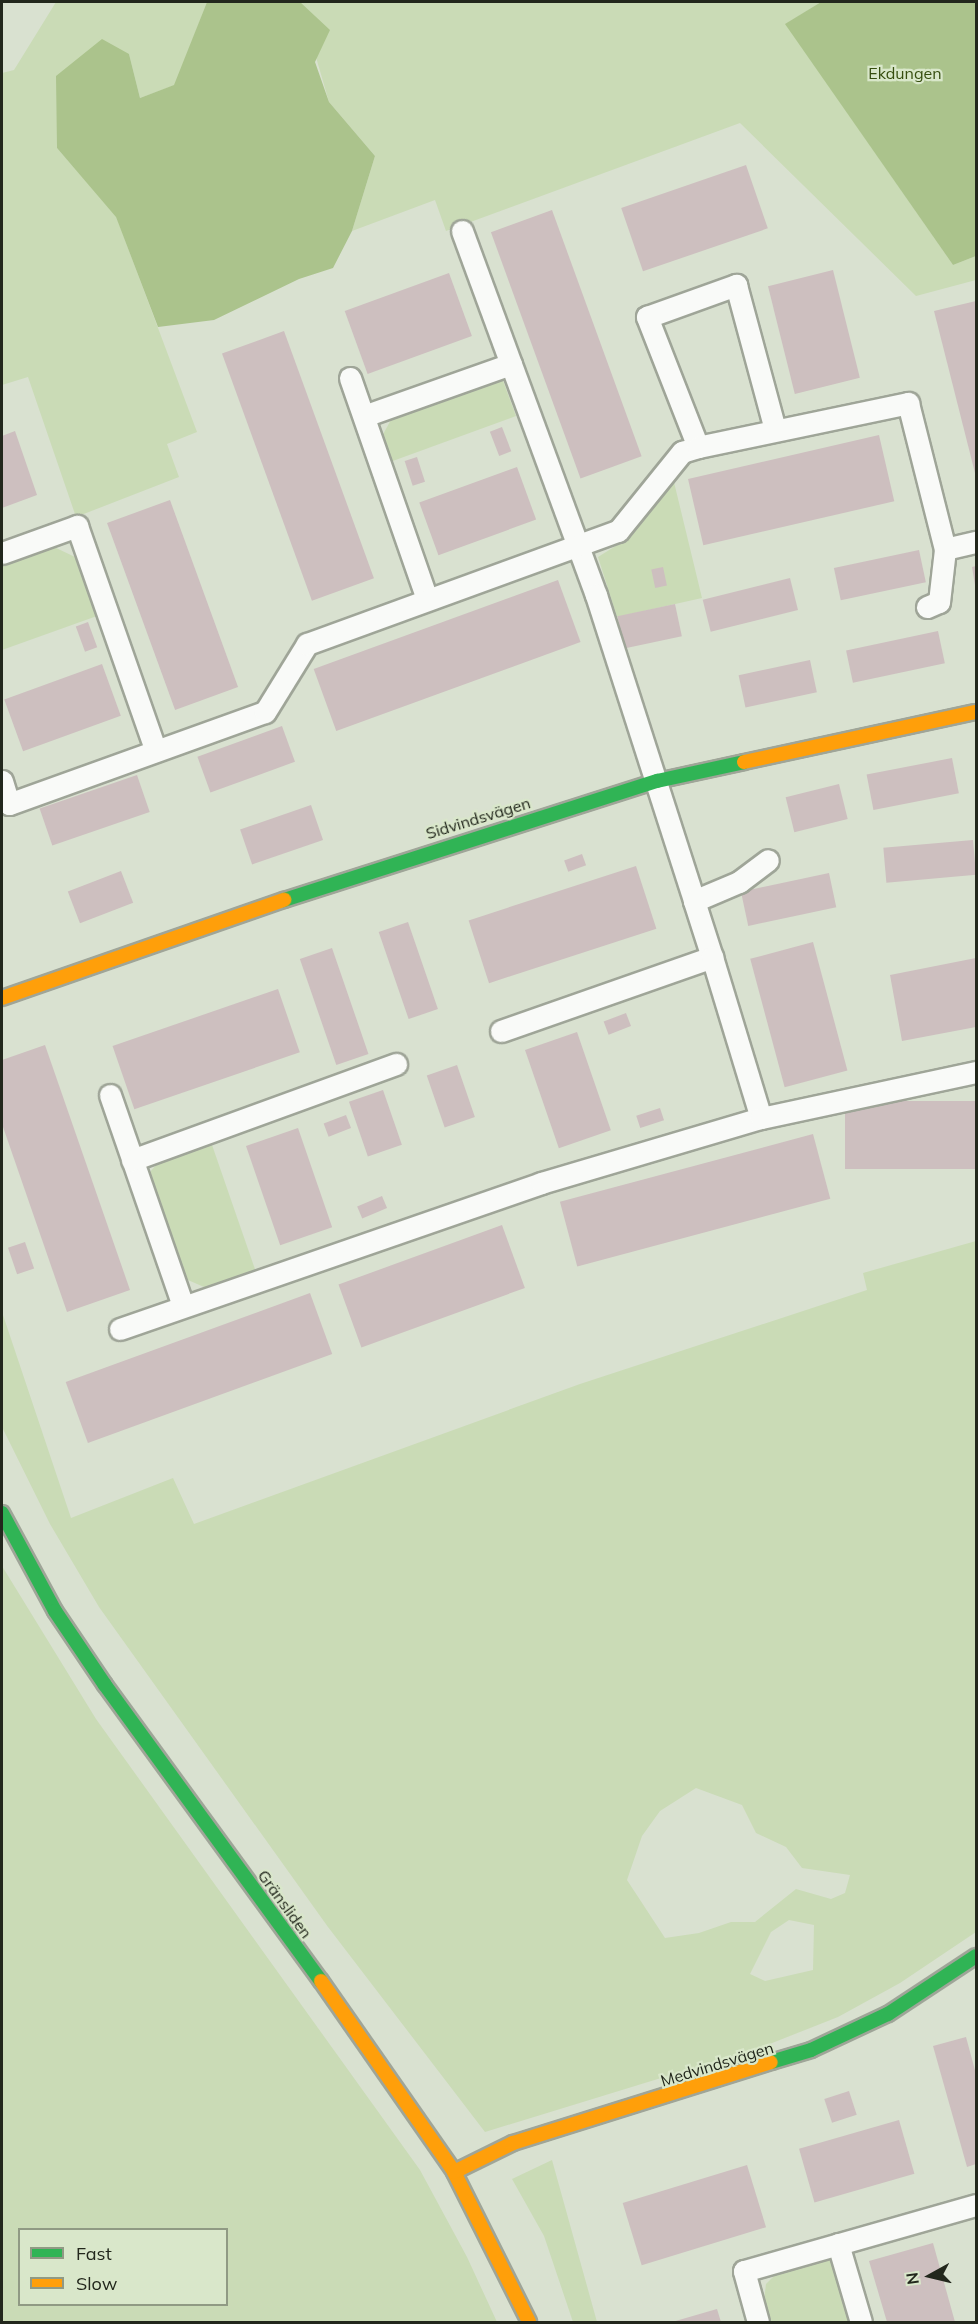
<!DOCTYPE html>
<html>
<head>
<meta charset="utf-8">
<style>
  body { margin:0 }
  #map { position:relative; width:978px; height:2324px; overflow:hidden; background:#d9e1d0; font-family:Mulish,sans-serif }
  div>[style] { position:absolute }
  .green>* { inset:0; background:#cadbb6 }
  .forest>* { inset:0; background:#abc38c }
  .building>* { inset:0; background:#cdbfbf; transform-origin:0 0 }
  .roads { filter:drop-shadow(2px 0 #9fa598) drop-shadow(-2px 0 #9fa598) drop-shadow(0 2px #9fa598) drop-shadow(0 -2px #9fa598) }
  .lane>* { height:21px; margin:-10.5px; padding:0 10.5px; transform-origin:10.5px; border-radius:10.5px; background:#f9faf8 }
  .fast>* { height:14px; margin:-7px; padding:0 7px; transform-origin:7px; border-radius:7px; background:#30b455 }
  .slow>* { height:14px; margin:-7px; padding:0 7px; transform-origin:7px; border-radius:7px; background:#ff9f0a }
  span { translate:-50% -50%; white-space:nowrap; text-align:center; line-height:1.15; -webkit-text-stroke:4.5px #d9e7ca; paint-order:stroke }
  .park-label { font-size:16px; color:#364e0f }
  .street-label { font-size:16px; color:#22271c }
  .frame { position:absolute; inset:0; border:3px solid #22271c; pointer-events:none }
  .legend { position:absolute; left:18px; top:2228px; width:210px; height:78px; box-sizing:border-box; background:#d9e7ca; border:2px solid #909a84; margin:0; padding:8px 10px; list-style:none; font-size:18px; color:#22271c }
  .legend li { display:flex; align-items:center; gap:12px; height:30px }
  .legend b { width:30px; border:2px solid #909a84 }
  .north { position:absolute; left:900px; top:2246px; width:60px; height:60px; -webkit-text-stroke:4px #d9e7ca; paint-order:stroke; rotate:262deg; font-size:16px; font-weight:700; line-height:24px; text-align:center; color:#22271c }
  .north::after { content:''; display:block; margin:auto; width:21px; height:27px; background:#22271c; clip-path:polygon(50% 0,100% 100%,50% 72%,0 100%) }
</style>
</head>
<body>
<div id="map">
  <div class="green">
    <div style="clip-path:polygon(56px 2px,207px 2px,175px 85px,140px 98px,129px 54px,57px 148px,116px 216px,197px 432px,167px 444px,179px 477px,76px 517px,28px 377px,2px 385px,2px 73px,14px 70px)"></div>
    <div style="clip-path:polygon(300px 2px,821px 2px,786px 24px,953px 265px,976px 256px,976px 280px,916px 296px,740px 123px,446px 231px,435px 200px,352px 231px,375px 156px,329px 102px)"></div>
    <div style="clip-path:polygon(502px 378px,516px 416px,390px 462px,381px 438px,392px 418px)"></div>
    <div style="clip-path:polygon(673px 478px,702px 598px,617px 617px,598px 557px,630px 537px)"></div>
    <div style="clip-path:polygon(52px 546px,75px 557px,97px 616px,2px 650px,2px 565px)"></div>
    <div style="clip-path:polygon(211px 1142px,257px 1275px,211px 1290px,181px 1277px,146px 1177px,160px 1160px)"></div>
    <div style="clip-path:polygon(evenodd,976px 1241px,976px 1932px,900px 1983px,838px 2017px,762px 2047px,485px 2132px,328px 1927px,99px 1607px,50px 1524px,2px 1427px,2px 1312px,71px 1518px,173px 1478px,194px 1524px,580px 1384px,867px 1290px,863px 1273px,976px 1241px,696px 1788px,742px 1805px,756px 1833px,786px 1847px,802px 1868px,850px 1875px,845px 1893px,831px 1899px,796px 1889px,755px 1922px,731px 1922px,699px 1933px,665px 1938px,627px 1880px,642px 1836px,660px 1811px,696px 1788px,976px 1241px,789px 1920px,814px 1925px,813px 1970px,765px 1981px,750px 1974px,771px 1932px,789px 1920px)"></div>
    <div style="clip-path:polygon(evenodd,2px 1566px,96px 1719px,420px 2170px,467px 2257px,497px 2322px,2px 2322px,2px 1566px,20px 2230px,226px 2230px,226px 2304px,20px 2304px,20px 2230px)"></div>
    <div style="clip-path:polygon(552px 2160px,597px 2322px,573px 2322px,544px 2236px,512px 2179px)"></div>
    <div style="clip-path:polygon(835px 2255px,854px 2322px,771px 2322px,764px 2300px,766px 2284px,777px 2273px)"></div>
  </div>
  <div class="forest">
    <div style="clip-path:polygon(207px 2px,300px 2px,330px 30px,315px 62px,329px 102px,375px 156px,352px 231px,333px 268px,299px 279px,214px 320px,158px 327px,116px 217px,57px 148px,56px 76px,102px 39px,129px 54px,140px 98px,174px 85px)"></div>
    <div style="clip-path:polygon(821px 2px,976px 2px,976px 256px,953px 265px,785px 24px)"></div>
  </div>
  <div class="building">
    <div style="left:746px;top:165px;width:67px;height:132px;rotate:71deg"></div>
    <div style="left:552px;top:210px;width:262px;height:65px;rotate:70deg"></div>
    <div style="left:833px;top:270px;width:111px;height:67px;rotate:76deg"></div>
    <div style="left:449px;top:273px;width:67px;height:111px;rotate:70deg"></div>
    <div style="clip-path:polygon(976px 301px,976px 477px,934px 311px)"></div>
    <div style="left:284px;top:331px;width:263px;height:66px;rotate:70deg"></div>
    <div style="left:502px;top:427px;width:26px;height:13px;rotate:69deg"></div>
    <div style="clip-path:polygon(15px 431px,37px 495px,2px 508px,2px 436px)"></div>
    <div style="left:879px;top:435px;width:68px;height:196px;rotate:77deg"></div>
    <div style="left:417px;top:457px;width:26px;height:13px;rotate:72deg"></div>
    <div style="left:517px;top:467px;width:56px;height:104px;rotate:70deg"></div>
    <div style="left:170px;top:500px;width:199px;height:67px;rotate:70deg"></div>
    <div style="left:919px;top:550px;width:33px;height:87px;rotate:78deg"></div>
    <div style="clip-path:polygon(976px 566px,976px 584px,975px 585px,972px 567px)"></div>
    <div style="left:663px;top:567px;width:19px;height:12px;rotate:78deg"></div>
    <div style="left:790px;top:578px;width:33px;height:90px;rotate:76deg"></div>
    <div style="left:558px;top:580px;width:66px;height:260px;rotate:70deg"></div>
    <div style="left:675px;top:604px;width:33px;height:59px;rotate:78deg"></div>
    <div style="left:88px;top:622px;width:27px;height:13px;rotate:70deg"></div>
    <div style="left:938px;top:631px;width:33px;height:94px;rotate:78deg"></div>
    <div style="left:810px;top:660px;width:33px;height:73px;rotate:78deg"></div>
    <div style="left:102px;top:664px;width:55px;height:104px;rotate:70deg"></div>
    <div style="left:282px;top:726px;width:38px;height:90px;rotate:70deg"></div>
    <div style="left:952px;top:758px;width:36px;height:87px;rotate:79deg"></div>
    <div style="left:137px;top:775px;width:39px;height:103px;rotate:71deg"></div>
    <div style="left:839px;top:784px;width:36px;height:55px;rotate:76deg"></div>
    <div style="left:311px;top:805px;width:37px;height:75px;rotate:71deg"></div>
    <div style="left:973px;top:840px;width:35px;height:90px;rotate:85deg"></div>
    <div style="left:582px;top:854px;width:12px;height:19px;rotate:70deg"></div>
    <div style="left:636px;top:866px;width:66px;height:176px;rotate:72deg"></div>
    <div style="left:121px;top:871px;width:34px;height:57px;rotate:69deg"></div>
    <div style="left:829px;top:873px;width:35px;height:90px;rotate:78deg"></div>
    <div style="left:408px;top:922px;width:92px;height:31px;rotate:71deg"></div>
    <div style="left:813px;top:942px;width:133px;height:65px;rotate:75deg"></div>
    <div style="left:332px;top:948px;width:112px;height:34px;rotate:71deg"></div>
    <div style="clip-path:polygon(976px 958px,976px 1027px,902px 1041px,890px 975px)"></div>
    <div style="left:278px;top:989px;width:67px;height:175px;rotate:71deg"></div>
    <div style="left:626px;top:1013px;width:14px;height:24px;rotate:69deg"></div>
    <div style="left:577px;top:1032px;width:104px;height:55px;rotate:71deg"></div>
    <div style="clip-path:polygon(45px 1045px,130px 1290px,67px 1312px,2px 1124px,2px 1060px)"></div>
    <div style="left:457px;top:1065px;width:55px;height:32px;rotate:71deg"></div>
    <div style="left:383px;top:1090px;width:58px;height:36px;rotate:71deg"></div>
    <div style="left:976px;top:1101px;width:68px;height:131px;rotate:90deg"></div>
    <div style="left:660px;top:1108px;width:13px;height:25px;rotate:72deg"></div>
    <div style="left:346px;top:1115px;width:14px;height:24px;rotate:69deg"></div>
    <div style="left:298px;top:1128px;width:105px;height:55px;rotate:71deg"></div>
    <div style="left:813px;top:1134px;width:67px;height:262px;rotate:75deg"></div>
    <div style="left:382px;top:1196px;width:13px;height:27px;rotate:67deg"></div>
    <div style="left:502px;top:1225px;width:67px;height:174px;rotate:70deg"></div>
    <div style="left:25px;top:1242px;width:28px;height:18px;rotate:71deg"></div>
    <div style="left:310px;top:1293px;width:65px;height:260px;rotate:70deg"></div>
    <div style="clip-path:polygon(966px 2037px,976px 2074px,976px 2164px,967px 2167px,933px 2046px)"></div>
    <div style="left:849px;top:2091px;width:25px;height:26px;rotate:72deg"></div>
    <div style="left:899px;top:2120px;width:56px;height:104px;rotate:74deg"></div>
    <div style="left:747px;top:2165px;width:65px;height:130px;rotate:73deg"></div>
    <div style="clip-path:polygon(933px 2243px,955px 2322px,887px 2322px,869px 2261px)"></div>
    <div style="clip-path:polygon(717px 2309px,721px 2322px,672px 2322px)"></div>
  </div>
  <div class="roads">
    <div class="lane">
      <div style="left:462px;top:231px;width:388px;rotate:69.8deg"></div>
      <div style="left:596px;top:595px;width:321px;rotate:72.2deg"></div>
      <div style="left:694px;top:901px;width:49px;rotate:-22.9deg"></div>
      <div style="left:739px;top:882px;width:36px;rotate:-37deg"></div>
      <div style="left:350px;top:378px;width:234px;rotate:70.8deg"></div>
      <div style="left:364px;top:416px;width:156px;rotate:-19.5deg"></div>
      <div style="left:698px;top:447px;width:140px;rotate:-111.4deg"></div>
      <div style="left:647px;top:317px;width:95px;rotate:-19.8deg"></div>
      <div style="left:736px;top:285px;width:150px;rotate:74.9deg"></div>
      <div style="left:2px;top:553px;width:80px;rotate:-19.8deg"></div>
      <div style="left:77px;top:526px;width:238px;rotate:70.7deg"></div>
      <div style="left:927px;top:607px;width:13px;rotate:-23deg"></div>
      <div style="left:939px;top:602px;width:53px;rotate:-83.5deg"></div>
      <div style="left:2px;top:781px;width:24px;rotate:73deg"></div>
      <div style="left:9px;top:804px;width:272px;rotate:-19.8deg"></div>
      <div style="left:265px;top:712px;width:80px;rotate:-58.3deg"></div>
      <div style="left:307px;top:644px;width:331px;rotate:-20deg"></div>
      <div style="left:618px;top:531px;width:102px;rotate:-51deg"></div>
      <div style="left:682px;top:452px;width:17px;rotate:-17deg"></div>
      <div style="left:698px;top:447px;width:215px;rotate:-11.8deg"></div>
      <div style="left:908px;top:403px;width:151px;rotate:75.8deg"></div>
      <div style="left:945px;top:549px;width:32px;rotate:-13deg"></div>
      <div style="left:694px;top:901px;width:59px;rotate:72.2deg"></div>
      <div style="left:501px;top:1031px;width:224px;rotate:-19.3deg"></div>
      <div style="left:712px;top:957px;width:168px;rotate:73.1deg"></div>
      <div style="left:110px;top:1095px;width:223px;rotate:70.9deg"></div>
      <div style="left:132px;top:1160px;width:281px;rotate:-20deg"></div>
      <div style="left:120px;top:1329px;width:446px;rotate:-19.1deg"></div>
      <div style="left:541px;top:1183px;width:229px;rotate:-16.5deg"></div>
      <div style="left:761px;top:1118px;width:220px;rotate:-12.1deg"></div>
      <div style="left:838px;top:2244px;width:81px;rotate:73.6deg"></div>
      <div style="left:758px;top:2322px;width:53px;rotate:-105.4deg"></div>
      <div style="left:744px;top:2271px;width:241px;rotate:-15.9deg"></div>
    </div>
    <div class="fast">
      <div style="left:284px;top:900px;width:392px;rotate:-17.7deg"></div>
      <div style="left:657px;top:781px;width:89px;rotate:-12.3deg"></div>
      <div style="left:2px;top:1513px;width:111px;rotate:61.6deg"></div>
      <div style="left:55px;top:1611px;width:89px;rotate:56deg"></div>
      <div style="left:105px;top:1685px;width:366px;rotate:53.9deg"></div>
      <div style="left:771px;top:2062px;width:42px;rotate:-16.7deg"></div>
      <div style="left:811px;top:2050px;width:85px;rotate:-25.1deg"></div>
      <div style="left:888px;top:2014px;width:105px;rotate:-33.4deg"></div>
    </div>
    <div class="slow">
      <div style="left:744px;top:762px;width:237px;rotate:-12.2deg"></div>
      <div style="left:2px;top:998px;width:299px;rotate:-19.2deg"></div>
      <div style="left:321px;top:1981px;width:233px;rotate:55.1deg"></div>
      <div style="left:454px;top:2172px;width:168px;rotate:63.4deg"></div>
      <div style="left:454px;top:2172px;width:66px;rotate:-26.2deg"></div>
      <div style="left:513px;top:2143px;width:270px;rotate:-17.4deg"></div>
    </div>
  </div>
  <div class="park-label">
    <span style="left:905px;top:73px">Ekdungen</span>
  </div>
  <div class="street-label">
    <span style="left:478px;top:818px;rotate:-17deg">Sidvindsvägen</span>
    <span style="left:285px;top:1904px;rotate:54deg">Gränsliden</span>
    <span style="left:717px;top:2064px;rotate:-17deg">Medvindsvägen</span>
  </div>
  <div class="frame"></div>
  <ul class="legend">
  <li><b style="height:8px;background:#30b455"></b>Fast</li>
  <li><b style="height:8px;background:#ff9f0a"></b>Slow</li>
  </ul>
  <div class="north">N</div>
</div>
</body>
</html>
